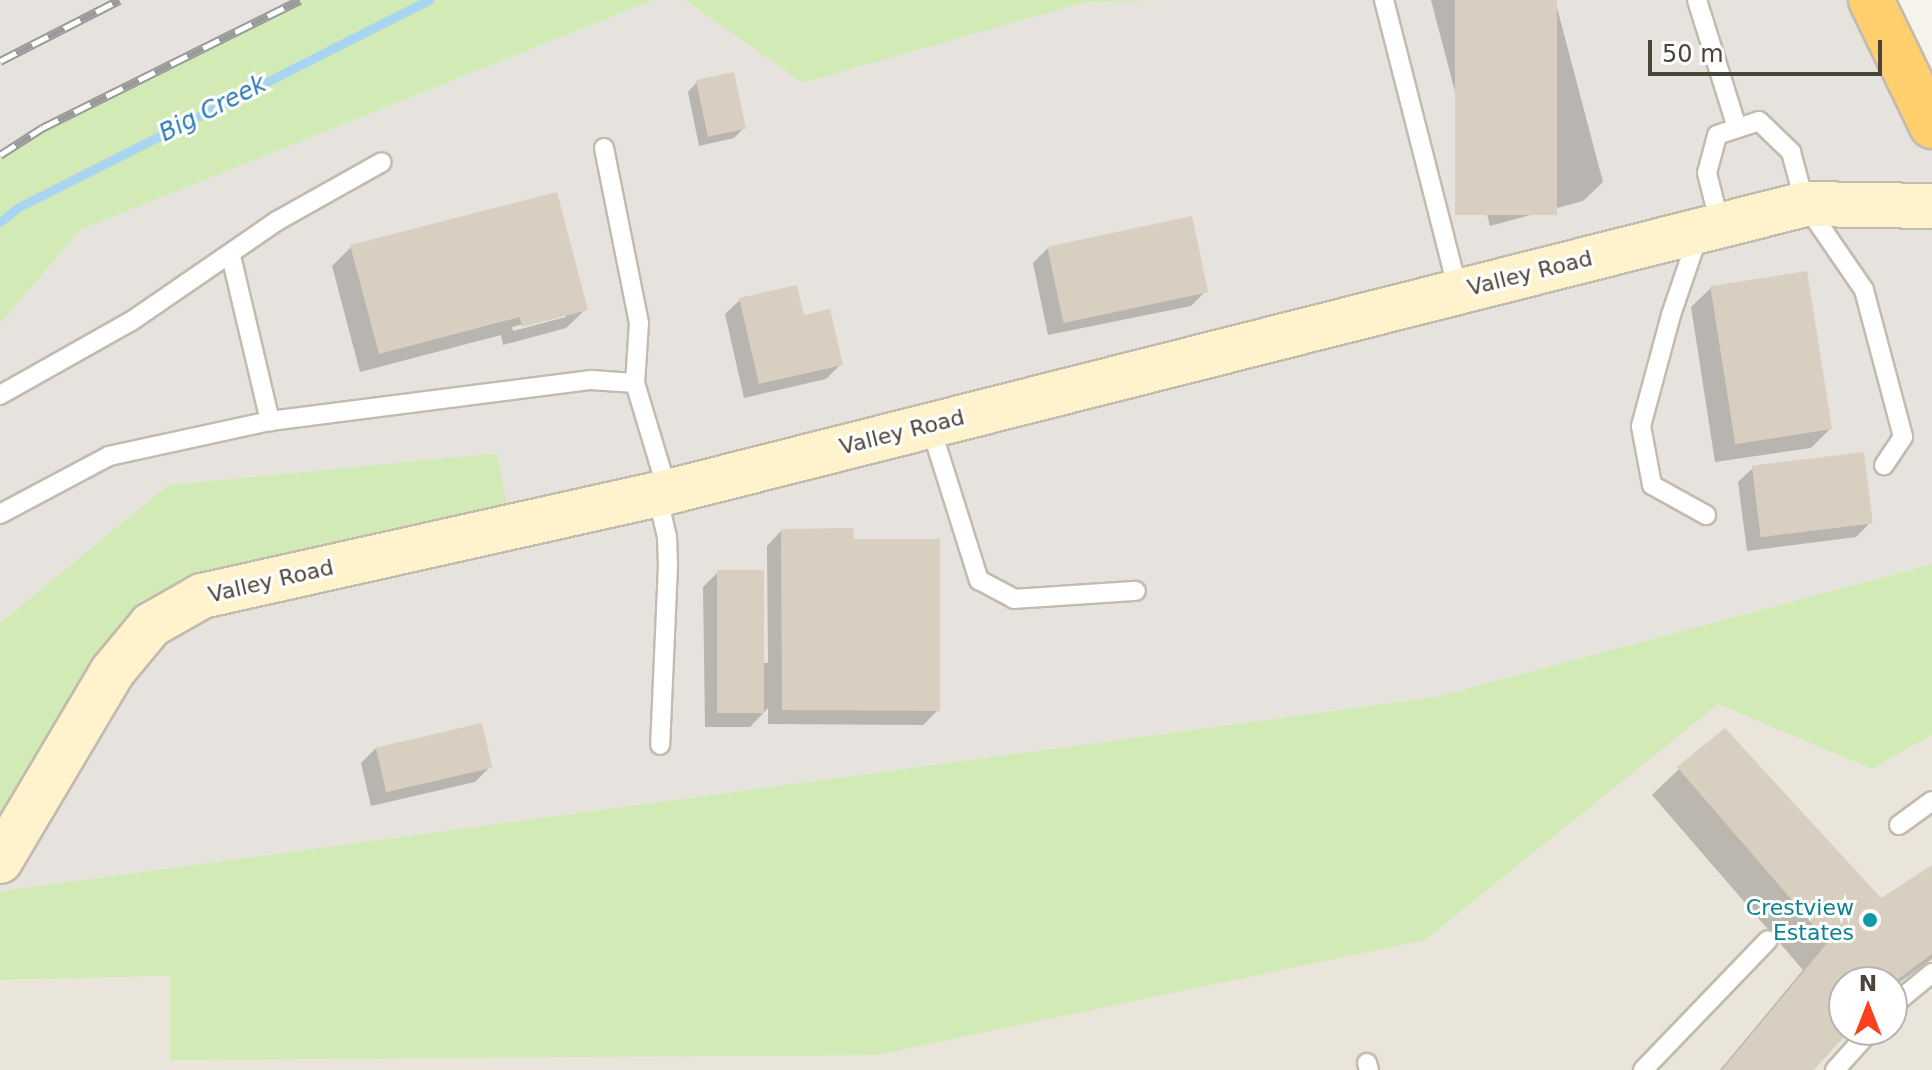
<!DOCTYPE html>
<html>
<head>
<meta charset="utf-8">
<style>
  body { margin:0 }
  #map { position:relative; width:1932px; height:1070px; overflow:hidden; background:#f6f3ec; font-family:"DejaVu Sans",sans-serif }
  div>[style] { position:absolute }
  .residential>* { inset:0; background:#eae5da }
  .industrial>* { inset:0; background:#e6e2dd }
  .green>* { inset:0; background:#d2eab5 }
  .shadow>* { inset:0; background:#0003 }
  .stream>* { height:9px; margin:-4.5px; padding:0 4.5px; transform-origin:4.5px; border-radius:4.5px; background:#a9d4f2 }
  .building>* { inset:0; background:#d8cfc1; transform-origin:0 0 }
  .roads { filter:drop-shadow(2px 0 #c2bbae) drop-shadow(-2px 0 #c2bbae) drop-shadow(0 2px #c2bbae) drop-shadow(0 -2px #c2bbae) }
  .lane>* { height:18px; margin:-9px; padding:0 9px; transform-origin:9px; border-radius:9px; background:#fff }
  .secondary>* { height:44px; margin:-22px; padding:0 22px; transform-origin:22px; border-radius:22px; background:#fff3cd }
  .highway>* { height:44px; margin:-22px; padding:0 22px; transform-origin:22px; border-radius:22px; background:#ffcf6e }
  .rail>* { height:9px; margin-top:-4.5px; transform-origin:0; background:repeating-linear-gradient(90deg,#fff 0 18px,#9a9a9a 0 36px); box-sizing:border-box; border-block:2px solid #9a9a9a }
  .dots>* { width:22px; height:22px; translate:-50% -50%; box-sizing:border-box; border:4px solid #fff; border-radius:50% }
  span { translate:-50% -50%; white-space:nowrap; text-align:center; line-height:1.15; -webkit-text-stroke:6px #fff; paint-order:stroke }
  .street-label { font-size:22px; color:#4b4439 }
  .culture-label { font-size:22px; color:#0d838f }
  .right { translate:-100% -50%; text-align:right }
  .water-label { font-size:24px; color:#2e7ab2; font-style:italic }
  .north { position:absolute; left:1828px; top:966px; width:80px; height:80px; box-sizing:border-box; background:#fff; border:2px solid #b7b4b0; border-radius:50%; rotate:0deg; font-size:22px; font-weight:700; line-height:32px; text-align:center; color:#4b4439 }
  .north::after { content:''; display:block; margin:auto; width:28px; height:36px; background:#fc3f1d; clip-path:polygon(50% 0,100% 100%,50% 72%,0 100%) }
  .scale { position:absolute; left:1648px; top:40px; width:234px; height:36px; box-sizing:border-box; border:4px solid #4b4439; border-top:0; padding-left:10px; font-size:24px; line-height:28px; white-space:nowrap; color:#4b4439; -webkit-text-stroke:6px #fff; paint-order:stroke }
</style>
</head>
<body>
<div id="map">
  <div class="residential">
    <div style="clip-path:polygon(evenodd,1718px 703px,1872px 769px,1932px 735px,1932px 1070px,0 1070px,0 980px,170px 976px,170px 1059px,1425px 940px,1718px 703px,1844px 982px,1892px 982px,1892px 1030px,1844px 1030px,1844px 982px)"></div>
  </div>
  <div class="industrial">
    <div style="clip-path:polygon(0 0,299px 0,42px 128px,0 155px)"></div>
    <div style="clip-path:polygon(654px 0,685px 0,802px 83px,1083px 3px,1163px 0,1871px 0,1932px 126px,1932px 564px,1435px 697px,0 891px,0 861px,112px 672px,498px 453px,168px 485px,0 623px,0 324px,80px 230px)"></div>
  </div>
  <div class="green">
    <div style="clip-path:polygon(299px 0,654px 0,80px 230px,0 324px,0 155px,42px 128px)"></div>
    <div style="clip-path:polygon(685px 0,1163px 0,1083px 3px,802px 83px)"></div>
    <div style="clip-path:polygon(497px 453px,511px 527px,151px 625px,0 861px,0 623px,168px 485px)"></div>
    <div style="clip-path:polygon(1932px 564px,1932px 735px,1872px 769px,1718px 704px,1425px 940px,876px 1055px,170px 1060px,170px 976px,0 980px,0 891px,1435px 697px)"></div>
  </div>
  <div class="shadow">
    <div style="clip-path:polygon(1431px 0,1555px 0,1603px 182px,1583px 201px,1490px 226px)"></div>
    <div style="clip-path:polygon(697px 82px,744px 128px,734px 138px,699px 146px,688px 92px)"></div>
    <div style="clip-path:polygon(evenodd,351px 247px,586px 309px,566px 328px,503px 345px,501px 335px,360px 372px,332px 266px,351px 247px,566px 313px,566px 317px,513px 331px,512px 327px,566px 313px)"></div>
    <div style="clip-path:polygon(1048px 248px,1206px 291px,1191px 306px,1048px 335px,1033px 263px)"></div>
    <div style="clip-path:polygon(1711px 288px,1830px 429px,1811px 448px,1715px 462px,1691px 307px)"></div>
    <div style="clip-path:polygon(740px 300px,802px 317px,841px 364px,826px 379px,744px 398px,725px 314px)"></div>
    <div style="clip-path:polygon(1753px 468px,1871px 522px,1856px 537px,1747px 551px,1738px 482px)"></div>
    <div style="clip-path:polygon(781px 531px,852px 541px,938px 710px,923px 725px,768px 724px,768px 708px,750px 727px,705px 727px,703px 587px,718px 572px,764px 663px,768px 663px,767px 546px)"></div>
    <div style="clip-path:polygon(376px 748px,490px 767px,475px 782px,371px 806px,361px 763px)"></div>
    <div style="clip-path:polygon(1679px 769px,1881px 900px,1932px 867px,1932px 959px,1892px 988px,1892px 982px,1844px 982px,1844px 1030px,1847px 1030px,1811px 1070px,1720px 1070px,1803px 970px,1652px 795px)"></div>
  </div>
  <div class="stream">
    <div style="left:0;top:222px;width:22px;rotate:-39deg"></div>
    <div style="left:17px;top:208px;width:462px;rotate:-26.8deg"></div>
  </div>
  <div class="building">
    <div style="left:1455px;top:0;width:102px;height:215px"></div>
    <div style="left:734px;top:72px;width:58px;height:39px;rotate:78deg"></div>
    <div style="clip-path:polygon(557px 192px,588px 310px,522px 327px,520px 317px,379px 354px,350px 245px)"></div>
    <div style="left:1192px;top:216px;width:78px;height:148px;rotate:78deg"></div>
    <div style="left:1807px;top:271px;width:160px;height:98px;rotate:81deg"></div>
    <div style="clip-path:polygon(797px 285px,804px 315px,830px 309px,843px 365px,759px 384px,739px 298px)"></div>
    <div style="left:1864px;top:452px;width:72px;height:113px;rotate:83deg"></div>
    <div style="clip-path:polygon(853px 528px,854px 539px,940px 539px,940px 711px,782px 710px,781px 529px)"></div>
    <div style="left:717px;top:570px;width:47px;height:143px"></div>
    <div style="left:482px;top:723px;width:46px;height:109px;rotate:77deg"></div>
    <div style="clip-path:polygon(1725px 728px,1881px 898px,1932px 865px,1932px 954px,1894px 982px,1844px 982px,1844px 1030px,1850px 1030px,1814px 1070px,1722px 1070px,1828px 942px,1677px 767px)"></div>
  </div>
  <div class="roads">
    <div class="lane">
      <div style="left:1384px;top:0;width:300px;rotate:75.7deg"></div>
      <div style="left:1697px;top:0;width:134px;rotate:72.6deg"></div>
      <div style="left:604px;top:148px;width:178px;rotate:78.7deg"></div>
      <div style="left:639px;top:323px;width:60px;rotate:93.8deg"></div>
      <div style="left:635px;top:383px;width:114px;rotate:73.2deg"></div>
      <div style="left:1720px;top:225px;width:54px;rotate:-104deg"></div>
      <div style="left:1707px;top:173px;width:39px;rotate:-75deg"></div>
      <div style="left:1717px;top:135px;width:44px;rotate:-18.4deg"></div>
      <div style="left:1759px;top:121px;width:45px;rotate:44.1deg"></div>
      <div style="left:1791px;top:152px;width:54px;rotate:74.9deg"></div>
      <div style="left:1805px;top:204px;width:104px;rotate:55.5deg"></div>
      <div style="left:1864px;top:290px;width:152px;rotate:75.1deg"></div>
      <div style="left:1903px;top:437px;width:34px;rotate:124deg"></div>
      <div style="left:1699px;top:233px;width:87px;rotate:108.9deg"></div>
      <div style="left:1671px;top:315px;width:115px;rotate:105.1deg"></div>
      <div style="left:1641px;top:426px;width:60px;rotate:79.4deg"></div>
      <div style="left:1652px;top:485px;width:62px;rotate:29.1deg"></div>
      <div style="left:231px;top:256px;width:170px;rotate:76.7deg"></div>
      <div style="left:0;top:395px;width:153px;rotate:-29.4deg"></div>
      <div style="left:133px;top:320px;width:175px;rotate:-34.5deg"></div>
      <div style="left:277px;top:221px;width:120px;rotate:-29.3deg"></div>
      <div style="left:930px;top:425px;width:163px;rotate:72.5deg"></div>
      <div style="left:979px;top:580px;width:40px;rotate:28deg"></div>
      <div style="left:1014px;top:599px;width:122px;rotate:-3.8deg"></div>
      <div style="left:657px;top:494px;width:44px;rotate:76.9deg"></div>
      <div style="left:667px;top:537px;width:28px;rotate:88deg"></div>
      <div style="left:668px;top:565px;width:180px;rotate:92.5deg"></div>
      <div style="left:0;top:514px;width:123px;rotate:-28deg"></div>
      <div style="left:109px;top:456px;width:165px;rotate:-12.3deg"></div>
      <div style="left:270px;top:421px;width:324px;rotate:-7.3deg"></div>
      <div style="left:591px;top:380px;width:44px;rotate:3.9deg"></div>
      <div style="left:1899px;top:825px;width:41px;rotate:-36deg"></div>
      <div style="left:1892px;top:1006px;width:52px;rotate:-39.5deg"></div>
      <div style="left:1367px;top:1063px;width:7px;rotate:74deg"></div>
      <div style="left:1643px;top:1070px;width:180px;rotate:-46.1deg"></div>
      <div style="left:1835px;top:1070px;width:54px;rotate:-48deg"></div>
    </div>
    <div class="secondary">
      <div style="left:0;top:861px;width:220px;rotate:-59.3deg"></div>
      <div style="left:112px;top:672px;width:61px;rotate:-50.3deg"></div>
      <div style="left:151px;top:625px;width:59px;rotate:-29.6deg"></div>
      <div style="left:202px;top:596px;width:477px;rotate:-12.6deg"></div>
      <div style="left:668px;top:492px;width:1173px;rotate:-14.21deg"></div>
      <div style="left:1805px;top:204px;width:127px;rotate:0.9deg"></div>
    </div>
    <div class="highway">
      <div style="left:1871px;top:0;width:140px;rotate:64.2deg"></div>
    </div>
  </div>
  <div class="rail">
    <div style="left:0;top:61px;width:134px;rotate:-27.1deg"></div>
    <div style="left:0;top:155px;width:50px;rotate:-32.7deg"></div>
    <div style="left:42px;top:128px;width:288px;rotate:-26.4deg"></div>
  </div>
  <div class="dots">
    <div style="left:1870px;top:920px;background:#0f9aa8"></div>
  </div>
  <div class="street-label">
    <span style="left:1530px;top:273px;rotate:-14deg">Valley Road</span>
    <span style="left:902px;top:432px;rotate:-14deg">Valley Road</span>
    <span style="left:271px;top:581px;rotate:-13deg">Valley Road</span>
  </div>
  <div class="culture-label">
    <span class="right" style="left:1854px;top:920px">Crestview<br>Estates</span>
  </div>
  <div class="water-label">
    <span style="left:213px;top:109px;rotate:-27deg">Big Creek</span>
  </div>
  <div class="north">N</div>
  <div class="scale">50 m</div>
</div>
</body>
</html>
